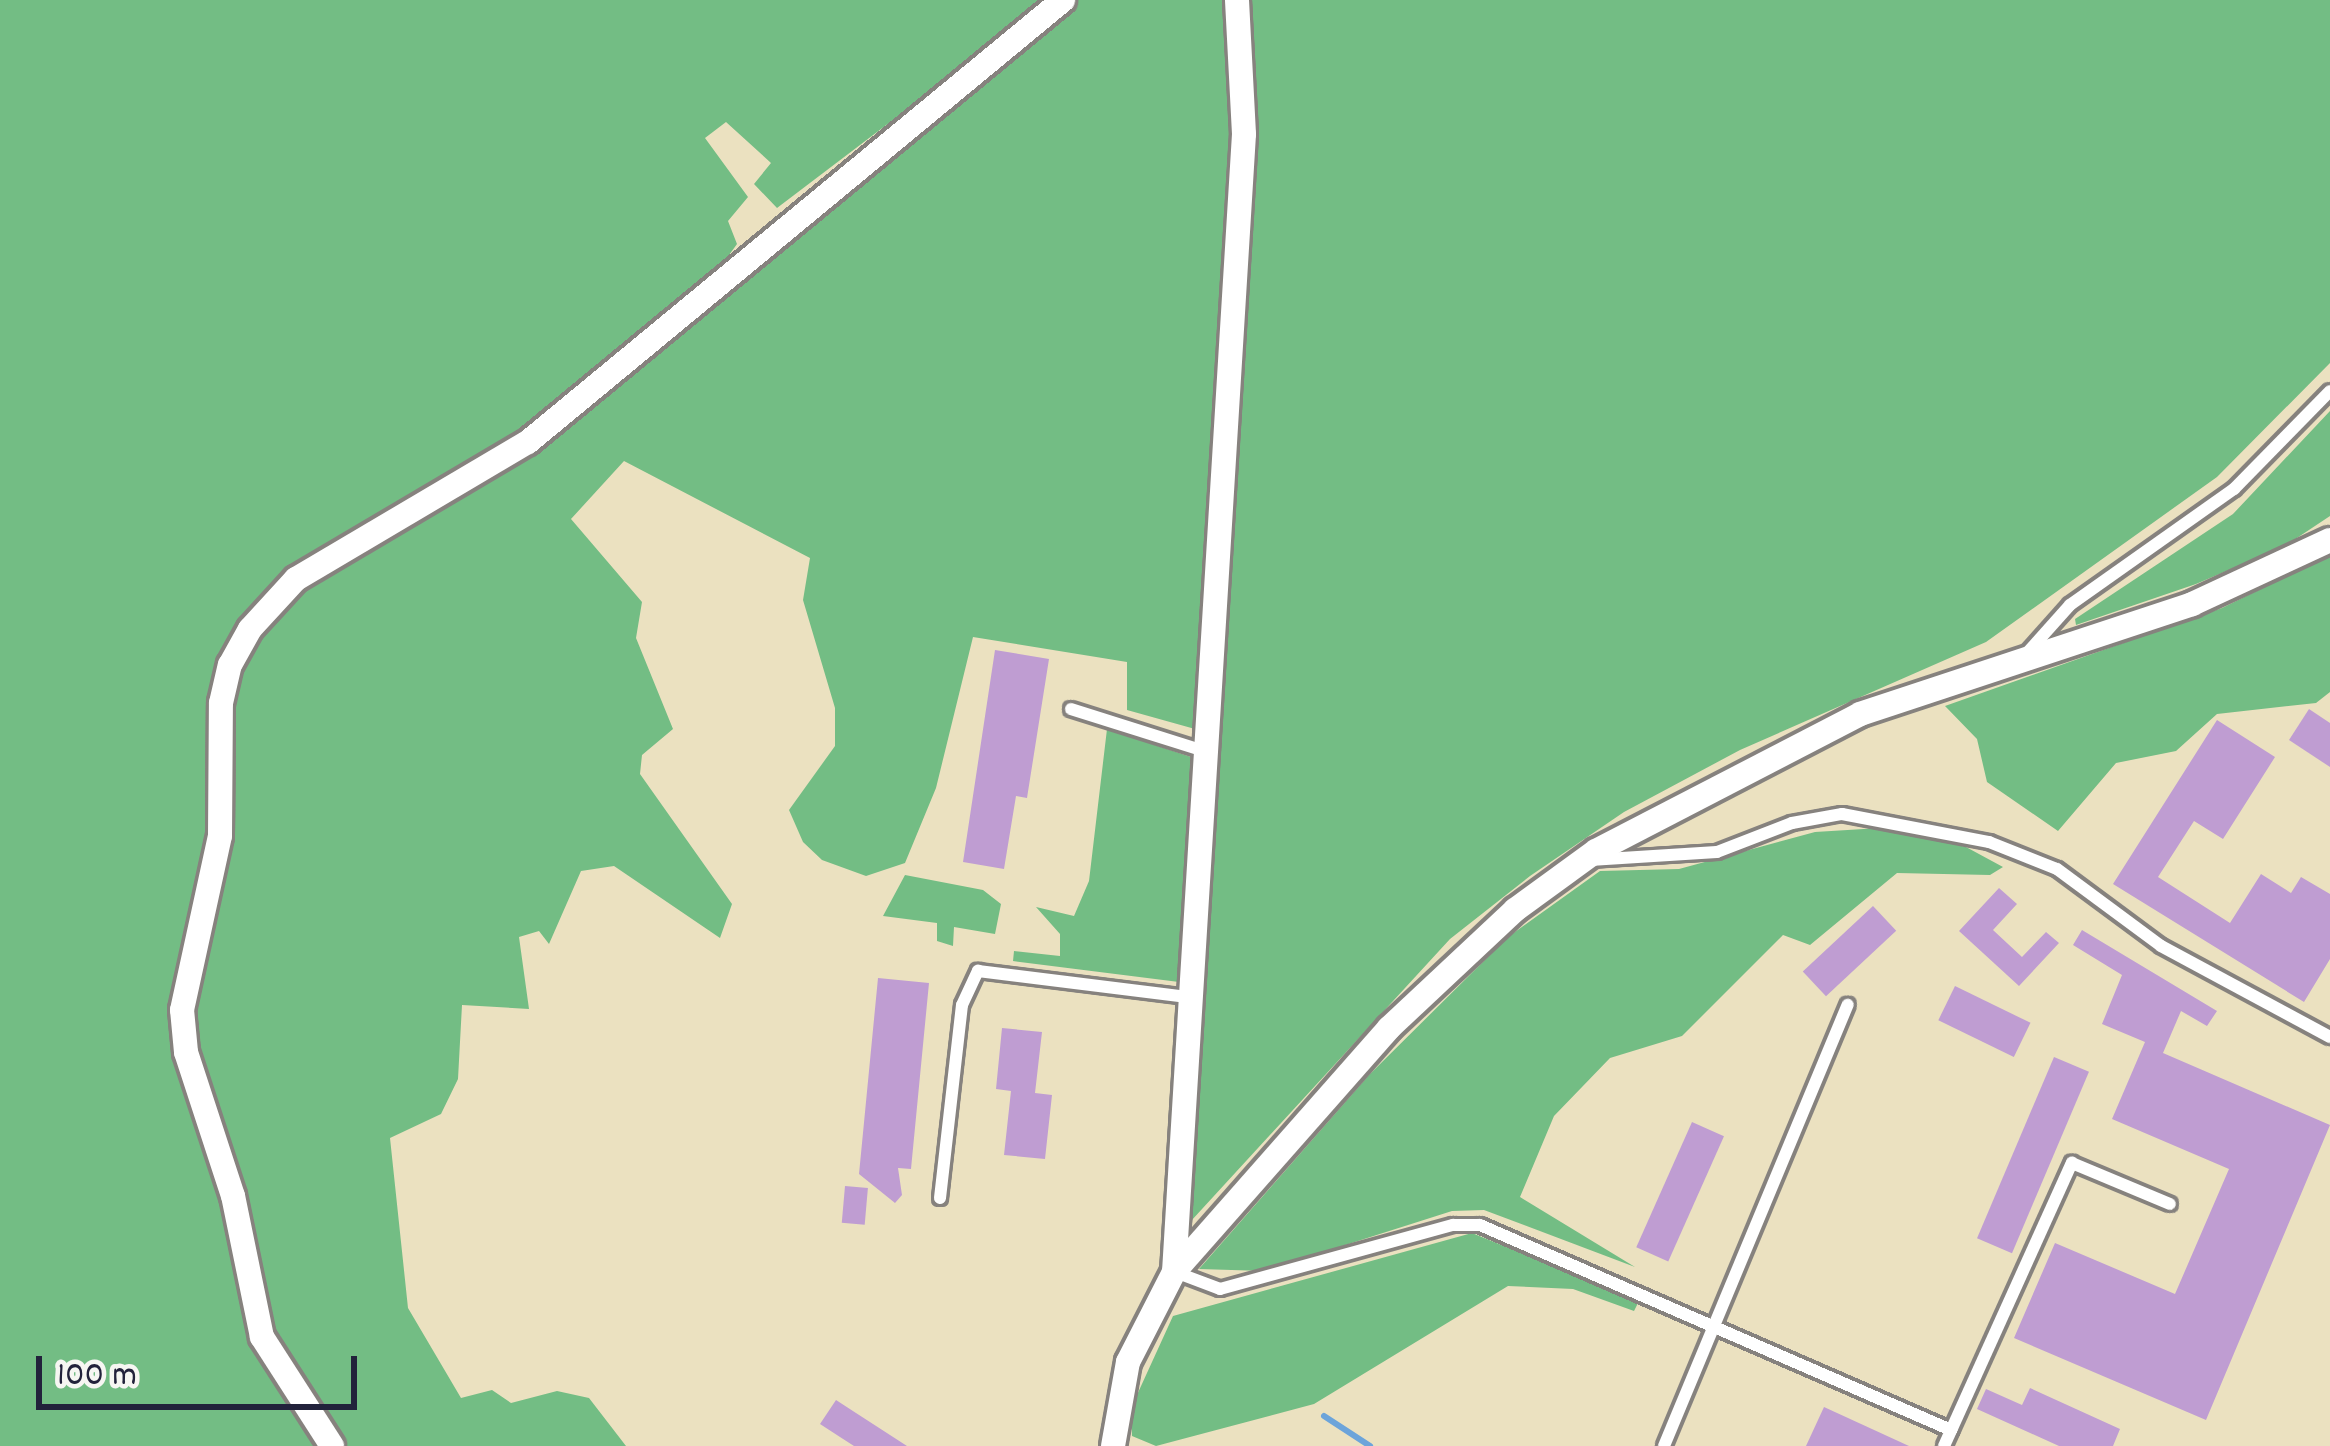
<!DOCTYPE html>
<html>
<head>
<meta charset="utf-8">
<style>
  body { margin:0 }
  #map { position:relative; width:2330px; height:1446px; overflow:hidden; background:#ebe1c0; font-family:Dekko,sans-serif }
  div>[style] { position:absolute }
  .forest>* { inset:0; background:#73bd84 }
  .stream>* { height:6px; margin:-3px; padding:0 3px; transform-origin:3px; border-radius:3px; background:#6ca4da }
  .building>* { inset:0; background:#bf9dd2; transform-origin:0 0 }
  .roads { filter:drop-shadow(3px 0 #86827e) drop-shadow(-3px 0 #86827e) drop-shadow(0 3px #86827e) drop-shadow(0 -3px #86827e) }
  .lane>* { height:12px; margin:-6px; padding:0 6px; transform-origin:6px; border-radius:6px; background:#fff }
  .street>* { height:24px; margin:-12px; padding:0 12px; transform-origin:12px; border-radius:12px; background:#fff }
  span { translate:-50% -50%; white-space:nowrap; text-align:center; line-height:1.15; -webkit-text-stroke:9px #f6f6f2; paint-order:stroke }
  .scale { position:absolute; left:36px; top:1356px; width:321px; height:54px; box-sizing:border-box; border:6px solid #22223b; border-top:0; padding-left:15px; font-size:36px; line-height:42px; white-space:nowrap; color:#22223b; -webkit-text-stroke:9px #f6f6f2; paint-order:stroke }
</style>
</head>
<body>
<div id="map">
  <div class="forest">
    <div style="clip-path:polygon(0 0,1051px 0,777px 208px,754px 184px,771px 163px,726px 122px,705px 138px,748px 197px,728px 221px,737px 244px,724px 262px,519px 437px,328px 547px,224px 660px,213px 836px,175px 1004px,245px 1277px,325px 1446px,0 1446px)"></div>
    <div style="clip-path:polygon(1077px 0,1231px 0,1236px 138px,1195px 729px,1127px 710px,1127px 662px,973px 637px,936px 788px,905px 863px,866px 876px,822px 860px,803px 842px,789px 810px,835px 746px,835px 708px,803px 600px,810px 558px,624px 461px,571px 519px,642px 602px,636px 638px,673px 729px,642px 755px,640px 774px,732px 904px,720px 938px,614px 866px,581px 871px,549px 944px,539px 931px,519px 937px,529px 1009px,462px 1005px,458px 1079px,441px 1114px,390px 1138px,408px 1308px,461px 1398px,492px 1390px,511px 1403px,557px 1391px,589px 1398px,626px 1446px,343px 1446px,270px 1335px,190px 1047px,188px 1014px,237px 666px,301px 589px,524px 458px)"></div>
    <div style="clip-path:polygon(1249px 0,2330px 0,2330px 363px,2217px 477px,1986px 642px,1740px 750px,1624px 812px,1530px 876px,1450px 939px,1191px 1221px)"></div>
    <div style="clip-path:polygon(2330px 411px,2330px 516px,2285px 546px,2196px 584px,2076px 625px,2075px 619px,2233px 514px)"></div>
    <div style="clip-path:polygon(2330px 555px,2330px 692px,2316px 703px,2217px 714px,2176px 751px,2116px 763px,2058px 831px,1987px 782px,1977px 739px,1945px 706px,2222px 608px)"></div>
    <div style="clip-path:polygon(1107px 729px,1194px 758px,1179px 982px,1013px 961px,1014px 951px,1060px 956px,1060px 934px,1036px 907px,1074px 916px,1089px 881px)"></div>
    <div style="clip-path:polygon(1880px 828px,1966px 847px,2003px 867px,1990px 875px,1897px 873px,1810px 945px,1783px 935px,1682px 1036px,1610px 1058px,1554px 1116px,1520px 1197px,1635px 1267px,1484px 1210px,1452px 1211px,1264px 1271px,1199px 1269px,1369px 1075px,1508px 937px,1600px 871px,1679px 869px,1815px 832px)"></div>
    <div style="clip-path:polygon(905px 875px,983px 890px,1001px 904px,995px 934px,954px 927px,953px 946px,937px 941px,937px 923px,883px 916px)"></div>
    <div style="clip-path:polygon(1472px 1233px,1639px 1301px,1634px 1311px,1573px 1289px,1508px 1286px,1314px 1404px,1156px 1446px,1132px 1436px,1131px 1408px,1173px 1316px)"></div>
  </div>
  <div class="stream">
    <div style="left:1324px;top:1416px;width:55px;rotate:33.1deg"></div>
  </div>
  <div class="building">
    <div style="clip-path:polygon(995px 650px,1049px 659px,1027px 798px,1016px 796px,1004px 869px,963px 862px)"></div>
    <div style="clip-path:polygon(2309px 709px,2330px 723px,2330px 767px,2289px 740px)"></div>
    <div style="clip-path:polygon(2217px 720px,2275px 757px,2223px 839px,2194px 821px,2158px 877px,2230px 923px,2261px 874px,2291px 893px,2301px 877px,2330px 894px,2330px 959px,2304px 1002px,2113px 884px)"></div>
    <div style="clip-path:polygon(1999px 888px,2017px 904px,1993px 930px,2022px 957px,2046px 932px,2059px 943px,2019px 986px,1959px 931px)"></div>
    <div style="left:1873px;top:906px;width:34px;height:96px;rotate:47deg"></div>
    <div style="clip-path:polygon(2082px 930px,2217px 1011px,2207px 1026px,2181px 1011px,2163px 1053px,2330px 1125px,2206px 1420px,2014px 1338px,2055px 1243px,2175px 1294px,2229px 1169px,2112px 1119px,2145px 1042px,2102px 1024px,2122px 975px,2073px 945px)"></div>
    <div style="clip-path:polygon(878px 978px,929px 983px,911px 1169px,898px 1168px,902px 1195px,895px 1203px,859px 1174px)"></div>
    <div style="left:1955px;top:986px;width:84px;height:38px;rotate:26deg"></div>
    <div style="clip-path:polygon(1002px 1028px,1042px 1032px,1035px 1093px,1052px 1095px,1045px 1159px,1004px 1155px,1011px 1091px,996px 1089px)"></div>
    <div style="left:2054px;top:1057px;width:38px;height:197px;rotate:23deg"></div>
    <div style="left:1692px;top:1122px;width:35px;height:137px;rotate:24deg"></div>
    <div style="left:845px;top:1186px;width:23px;height:37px;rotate:5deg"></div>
    <div style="clip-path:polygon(2030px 1388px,2120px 1429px,2113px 1446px,2059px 1446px,1977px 1409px,1986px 1389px,2022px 1405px)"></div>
    <div style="clip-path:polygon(836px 1400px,856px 1413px,907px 1446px,854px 1446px,840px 1437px,820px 1424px)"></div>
    <div style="clip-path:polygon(1824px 1407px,1909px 1446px,1806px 1446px)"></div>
  </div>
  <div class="roads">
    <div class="lane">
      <div style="left:2028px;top:652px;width:63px;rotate:-48.2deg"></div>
      <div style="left:2070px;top:605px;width:201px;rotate:-35.3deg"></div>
      <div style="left:2234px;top:489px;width:137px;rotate:-45.6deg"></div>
      <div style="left:1071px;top:709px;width:139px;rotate:17.5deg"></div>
      <div style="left:1590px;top:860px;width:127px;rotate:-3.6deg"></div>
      <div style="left:1717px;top:852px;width:80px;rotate:-21.1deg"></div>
      <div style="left:1792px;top:823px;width:51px;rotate:-10.2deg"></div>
      <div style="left:1842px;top:814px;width:150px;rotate:10.8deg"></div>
      <div style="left:1989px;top:842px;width:73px;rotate:21.7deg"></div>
      <div style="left:2057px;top:869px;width:129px;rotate:36.5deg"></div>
      <div style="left:2161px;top:946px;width:192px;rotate:28.3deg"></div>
      <div style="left:940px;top:1198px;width:194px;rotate:-83.5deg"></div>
      <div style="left:962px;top:1005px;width:38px;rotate:-65deg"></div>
      <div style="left:978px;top:971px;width:211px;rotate:7.1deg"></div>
      <div style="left:1175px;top:1272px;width:48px;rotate:20.7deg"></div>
      <div style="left:1220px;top:1289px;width:242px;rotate:-15.4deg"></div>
      <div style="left:1453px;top:1225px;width:27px"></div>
      <div style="left:1480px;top:1225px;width:514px;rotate:23.52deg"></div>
      <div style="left:1664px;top:1446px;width:478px;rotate:-67.4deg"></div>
      <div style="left:1944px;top:1446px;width:311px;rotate:-65.7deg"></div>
      <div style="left:2072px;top:1163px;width:106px;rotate:22.7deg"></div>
    </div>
    <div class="street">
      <div style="left:1174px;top:1272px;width:1140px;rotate:-86.48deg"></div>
      <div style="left:1244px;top:134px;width:134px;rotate:-93deg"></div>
      <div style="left:332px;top:1446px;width:130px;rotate:-122.7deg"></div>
      <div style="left:262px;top:1337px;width:144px;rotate:-101.6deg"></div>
      <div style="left:233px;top:1196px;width:151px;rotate:-108.1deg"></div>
      <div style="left:186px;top:1052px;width:42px;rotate:-95.4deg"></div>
      <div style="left:182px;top:1010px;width:178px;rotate:-77.7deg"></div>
      <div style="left:220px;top:836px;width:133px;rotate:-89.6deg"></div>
      <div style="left:221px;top:703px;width:39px;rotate:-77deg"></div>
      <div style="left:230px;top:665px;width:41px;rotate:-60.9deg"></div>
      <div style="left:250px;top:629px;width:68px;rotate:-47.4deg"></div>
      <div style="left:296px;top:579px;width:269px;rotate:-30.6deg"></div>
      <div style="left:528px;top:442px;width:694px;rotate:-39.56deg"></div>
      <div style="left:1113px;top:1446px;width:85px;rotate:-79.9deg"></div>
      <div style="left:1128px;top:1362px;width:101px;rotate:-62.9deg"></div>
      <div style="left:1174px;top:1272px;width:325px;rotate:-48.6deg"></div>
      <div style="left:1389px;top:1028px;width:173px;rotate:-43.1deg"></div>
      <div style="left:1515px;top:910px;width:100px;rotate:-36.1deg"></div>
      <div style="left:1596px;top:851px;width:297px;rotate:-27.4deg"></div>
      <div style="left:1860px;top:714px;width:350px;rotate:-18.3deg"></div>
      <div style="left:2192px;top:604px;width:152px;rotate:-24.9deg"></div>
    </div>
  </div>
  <div class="scale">100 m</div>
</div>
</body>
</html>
